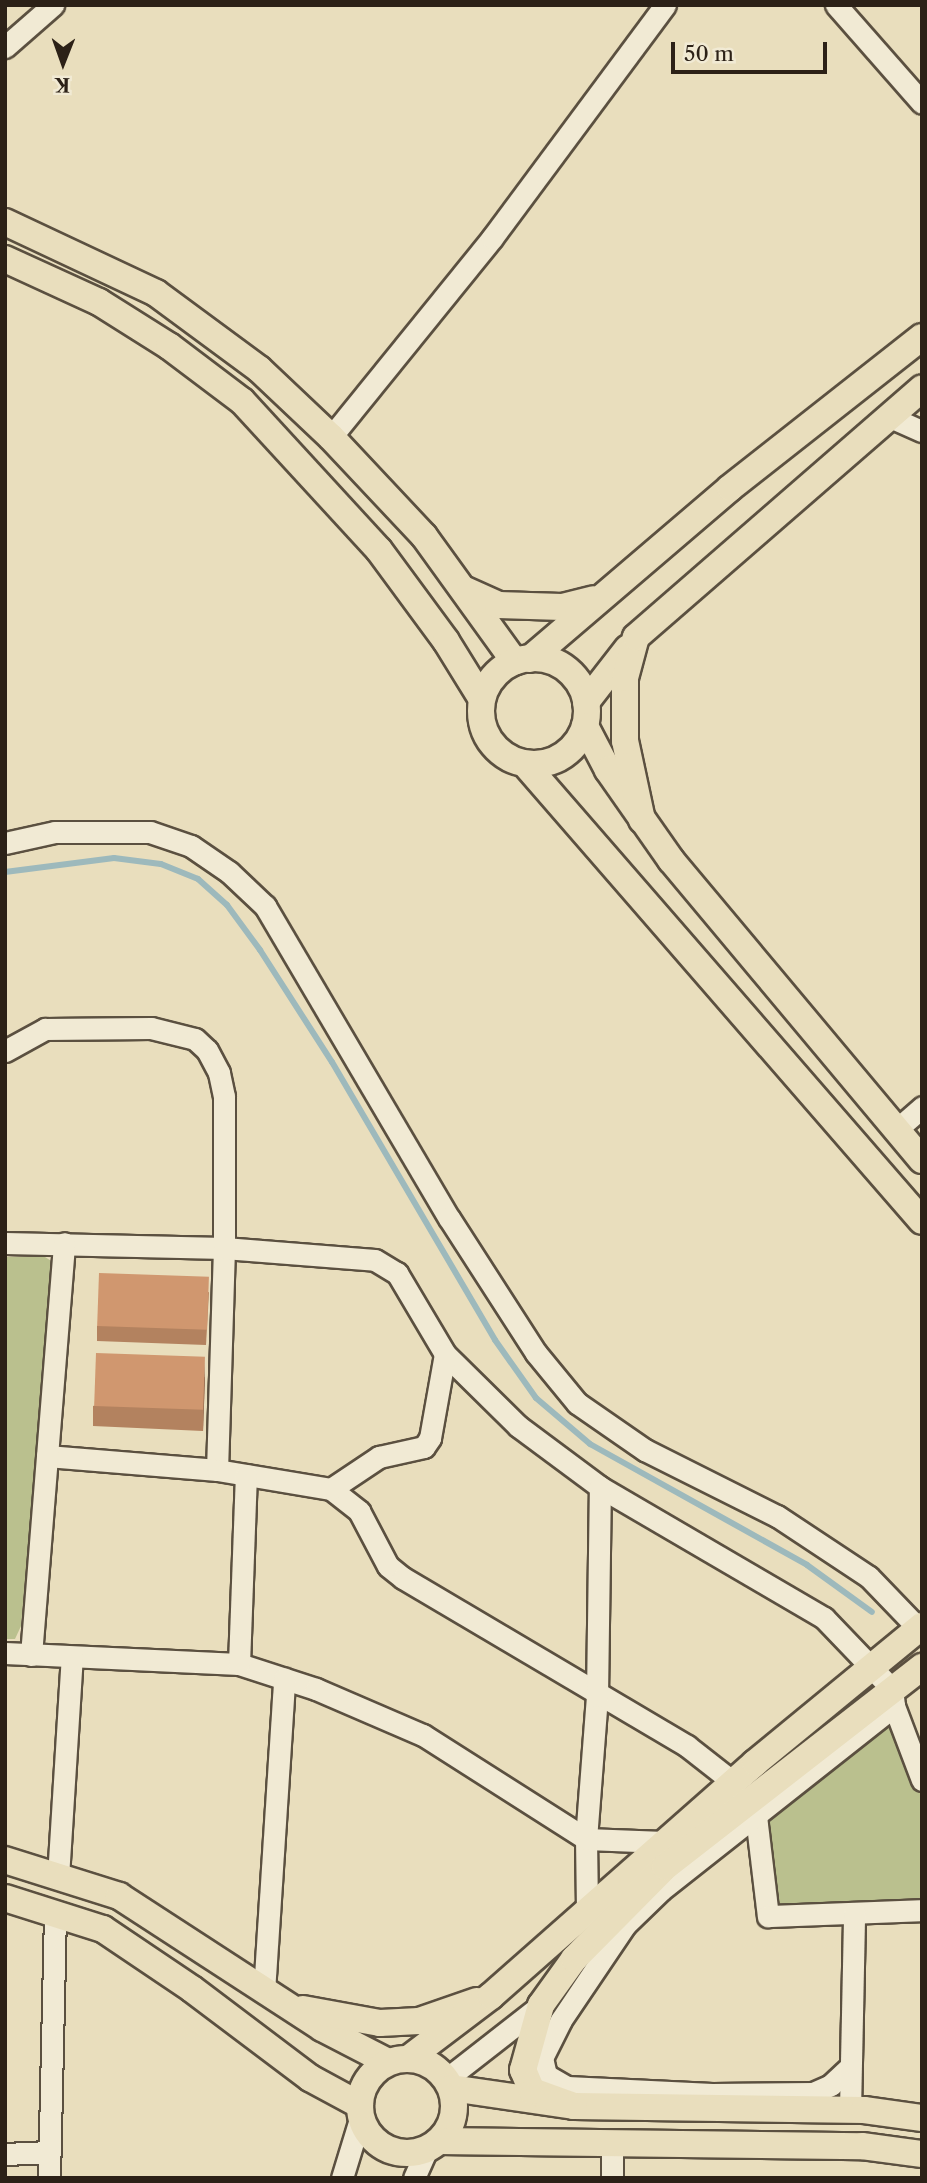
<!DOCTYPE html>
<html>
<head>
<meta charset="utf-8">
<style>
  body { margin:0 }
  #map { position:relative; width:927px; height:2183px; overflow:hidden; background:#e9debd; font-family:"Libre Caslon Text",serif }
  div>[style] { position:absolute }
  .green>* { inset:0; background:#bac08e }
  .stream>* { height:6px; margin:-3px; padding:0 3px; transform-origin:3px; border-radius:3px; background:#9db9bc }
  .roads { filter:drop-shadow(2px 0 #5b5040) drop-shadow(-2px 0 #5b5040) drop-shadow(0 2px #5b5040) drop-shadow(0 -2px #5b5040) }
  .minor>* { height:21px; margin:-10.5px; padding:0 10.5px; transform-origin:10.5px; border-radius:10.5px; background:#f1ead4 }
  .major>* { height:26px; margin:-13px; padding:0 13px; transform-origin:13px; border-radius:13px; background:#e9debd }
  .major>.ring { margin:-13px; padding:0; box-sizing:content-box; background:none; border:26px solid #e9debd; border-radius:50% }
  .wall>* { inset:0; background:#b3825f }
  .shaded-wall>* { inset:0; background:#926a4e }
  .building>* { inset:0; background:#d0976f; transform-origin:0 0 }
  span { translate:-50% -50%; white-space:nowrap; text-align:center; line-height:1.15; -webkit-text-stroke:5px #f1ead4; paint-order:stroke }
  .frame { position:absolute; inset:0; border:7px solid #2c2117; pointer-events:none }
  .north { position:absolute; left:28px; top:28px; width:70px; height:70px; -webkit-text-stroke:5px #f1ead4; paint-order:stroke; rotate:181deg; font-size:19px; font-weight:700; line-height:28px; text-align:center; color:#2c2117 }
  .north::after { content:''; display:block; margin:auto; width:24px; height:32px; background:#2c2117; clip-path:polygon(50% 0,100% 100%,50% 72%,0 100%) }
  .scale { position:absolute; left:671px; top:42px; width:156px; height:32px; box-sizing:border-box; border:4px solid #2c2117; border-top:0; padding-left:9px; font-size:21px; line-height:24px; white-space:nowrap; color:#2c2117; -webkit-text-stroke:5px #f1ead4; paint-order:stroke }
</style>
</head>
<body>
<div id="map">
  <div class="green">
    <div style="clip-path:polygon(5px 1257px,45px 1257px,53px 1262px,21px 1626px,15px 1639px,5px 1639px)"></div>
    <div style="clip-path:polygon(892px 1713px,922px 1785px,922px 1906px,770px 1912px,758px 1817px)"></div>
  </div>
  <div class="stream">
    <div style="left:5px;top:872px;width:110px;rotate:-7.3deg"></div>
    <div style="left:114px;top:858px;width:47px;rotate:7.3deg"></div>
    <div style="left:161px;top:864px;width:40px;rotate:22deg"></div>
    <div style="left:198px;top:879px;width:39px;rotate:42deg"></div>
    <div style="left:227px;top:905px;width:56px;rotate:53.7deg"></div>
    <div style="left:260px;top:950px;width:133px;rotate:57.3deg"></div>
    <div style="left:332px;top:1062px;width:322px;rotate:59.6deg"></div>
    <div style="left:495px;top:1340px;width:71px;rotate:54.7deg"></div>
    <div style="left:536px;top:1398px;width:71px;rotate:40.4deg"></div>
    <div style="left:590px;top:1444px;width:248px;rotate:29.1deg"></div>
    <div style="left:807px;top:1565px;width:80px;rotate:35.9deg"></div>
  </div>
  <div class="roads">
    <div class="minor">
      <div style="left:836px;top:5px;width:130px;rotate:48.7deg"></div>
      <div style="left:5px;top:47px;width:64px;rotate:-41.2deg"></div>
      <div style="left:890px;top:417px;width:35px;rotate:24deg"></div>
      <div style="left:331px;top:437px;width:256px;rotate:-51deg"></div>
      <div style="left:492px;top:238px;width:290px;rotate:-53.4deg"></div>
      <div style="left:5px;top:843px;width:51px;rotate:-12.4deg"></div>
      <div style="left:55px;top:832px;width:95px"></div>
      <div style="left:150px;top:832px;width:43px;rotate:18.9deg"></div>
      <div style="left:191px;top:846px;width:46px;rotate:34.4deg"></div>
      <div style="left:229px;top:872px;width:50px;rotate:43.4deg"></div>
      <div style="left:265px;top:906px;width:362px;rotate:59.5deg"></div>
      <div style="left:449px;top:1218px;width:161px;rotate:57.2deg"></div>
      <div style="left:536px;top:1353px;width:65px;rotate:50.6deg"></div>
      <div style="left:577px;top:1403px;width:83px;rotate:34.7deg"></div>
      <div style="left:645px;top:1450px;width:148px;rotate:26.6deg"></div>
      <div style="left:777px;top:1516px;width:110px;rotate:33.5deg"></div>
      <div style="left:869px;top:1577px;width:76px;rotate:46.1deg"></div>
      <div style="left:5px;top:1051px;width:46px;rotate:-28.8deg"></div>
      <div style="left:45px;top:1029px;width:106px;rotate:-0.5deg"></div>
      <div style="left:151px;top:1028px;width:45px;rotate:14deg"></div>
      <div style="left:195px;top:1039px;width:16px;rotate:43deg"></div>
      <div style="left:207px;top:1050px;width:26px;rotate:62deg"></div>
      <div style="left:219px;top:1073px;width:24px;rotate:78deg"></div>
      <div style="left:224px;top:1096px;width:152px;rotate:90deg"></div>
      <div style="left:224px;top:1248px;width:222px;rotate:91.8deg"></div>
      <div style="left:896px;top:1130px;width:35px;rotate:-41deg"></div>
      <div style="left:5px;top:1243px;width:219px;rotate:1.3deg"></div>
      <div style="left:224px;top:1248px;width:151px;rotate:4.5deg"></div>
      <div style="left:375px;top:1260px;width:26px;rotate:31deg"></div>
      <div style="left:397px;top:1273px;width:94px;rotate:59.3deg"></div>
      <div style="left:445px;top:1354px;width:103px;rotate:44.6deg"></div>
      <div style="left:518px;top:1426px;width:102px;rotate:36.6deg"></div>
      <div style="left:600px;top:1487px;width:259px;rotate:30.3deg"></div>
      <div style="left:824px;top:1618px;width:98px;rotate:46.2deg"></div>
      <div style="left:892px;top:1689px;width:17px;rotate:83deg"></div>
      <div style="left:47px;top:1456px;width:171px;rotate:4.7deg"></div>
      <div style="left:217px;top:1470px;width:116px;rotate:9.5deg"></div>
      <div style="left:331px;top:1489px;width:36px;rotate:38deg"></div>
      <div style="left:359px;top:1511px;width:62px;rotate:62.2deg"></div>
      <div style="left:388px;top:1566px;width:19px;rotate:39deg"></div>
      <div style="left:403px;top:1578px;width:330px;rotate:30.6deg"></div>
      <div style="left:687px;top:1746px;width:58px;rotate:38deg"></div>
      <div style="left:331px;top:1489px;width:58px;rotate:-33.7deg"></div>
      <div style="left:379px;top:1457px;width:46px;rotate:-12.5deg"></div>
      <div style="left:424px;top:1447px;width:11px;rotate:-56deg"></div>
      <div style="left:430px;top:1438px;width:85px;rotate:-79.9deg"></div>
      <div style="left:5px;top:1653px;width:234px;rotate:2.7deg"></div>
      <div style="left:239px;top:1664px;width:81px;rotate:18deg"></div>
      <div style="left:316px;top:1689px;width:116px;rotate:23.3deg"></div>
      <div style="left:423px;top:1735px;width:193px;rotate:32.5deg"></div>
      <div style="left:586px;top:1839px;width:78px;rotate:2.2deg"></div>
      <div style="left:31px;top:1655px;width:413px;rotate:-85.4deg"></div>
      <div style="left:239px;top:1664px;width:189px;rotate:-87.9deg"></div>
      <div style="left:756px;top:1816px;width:101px;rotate:83.2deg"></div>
      <div style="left:768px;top:1916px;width:154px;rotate:-2.2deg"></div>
      <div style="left:58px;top:1877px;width:220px;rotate:-86.4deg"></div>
      <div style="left:587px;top:1909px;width:70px;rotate:-90.8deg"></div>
      <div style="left:586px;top:1839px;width:143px;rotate:-85.6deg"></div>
      <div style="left:597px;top:1696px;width:209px;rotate:-89.2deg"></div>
      <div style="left:264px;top:1992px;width:314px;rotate:-86.3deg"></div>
      <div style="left:850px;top:2067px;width:26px;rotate:137deg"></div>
      <div style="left:831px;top:2085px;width:20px;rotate:156deg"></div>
      <div style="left:813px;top:2093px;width:101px;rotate:179.4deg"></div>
      <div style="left:712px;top:2094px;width:145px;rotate:-177.2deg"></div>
      <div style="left:567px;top:2087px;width:24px;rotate:-150deg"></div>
      <div style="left:546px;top:2075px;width:17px;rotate:-103deg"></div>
      <div style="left:542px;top:2058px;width:42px;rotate:-63.4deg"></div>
      <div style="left:561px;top:2020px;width:115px;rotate:-56deg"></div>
      <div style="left:625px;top:1925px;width:50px;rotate:-44.2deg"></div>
      <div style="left:661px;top:1890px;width:297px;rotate:-38.3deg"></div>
      <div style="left:894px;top:1706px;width:79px;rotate:69.3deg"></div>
      <div style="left:445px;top:2080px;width:122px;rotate:-38deg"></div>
      <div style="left:850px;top:2110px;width:197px;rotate:-88.8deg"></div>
      <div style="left:612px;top:2146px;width:32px;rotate:90deg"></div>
      <div style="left:5px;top:2154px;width:44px;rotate:-2.6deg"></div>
      <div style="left:49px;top:2178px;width:264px;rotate:-88.7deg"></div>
      <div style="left:342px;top:2178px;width:65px;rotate:-73deg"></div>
      <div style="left:414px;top:2178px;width:32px;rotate:-66deg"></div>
    </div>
    <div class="major">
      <div style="left:5px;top:222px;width:167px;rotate:25.2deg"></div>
      <div style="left:156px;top:293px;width:128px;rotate:36.4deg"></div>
      <div style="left:259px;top:369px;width:99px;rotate:43.4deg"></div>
      <div style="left:331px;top:437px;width:136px;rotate:46.8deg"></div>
      <div style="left:424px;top:536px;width:155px;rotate:54.2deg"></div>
      <div style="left:5px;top:259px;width:103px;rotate:24.6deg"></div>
      <div style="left:99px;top:302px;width:83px;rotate:32.2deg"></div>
      <div style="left:169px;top:346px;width:91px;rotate:37deg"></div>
      <div style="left:242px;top:401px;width:202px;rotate:47.4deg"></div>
      <div style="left:379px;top:550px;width:113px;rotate:53.6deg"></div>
      <div style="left:446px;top:641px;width:68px;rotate:58.2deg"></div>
      <div style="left:465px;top:590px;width:36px;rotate:24deg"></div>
      <div style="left:498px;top:605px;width:64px;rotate:1.8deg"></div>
      <div style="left:562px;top:607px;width:32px;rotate:-14deg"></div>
      <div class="ring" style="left:481px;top:658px;width:80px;height:80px"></div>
      <div style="left:530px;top:659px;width:263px;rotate:-40.5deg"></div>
      <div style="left:730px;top:488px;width:244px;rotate:-38.2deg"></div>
      <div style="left:586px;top:702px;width:68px;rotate:-52.1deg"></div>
      <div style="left:585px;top:726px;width:50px;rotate:62.4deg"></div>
      <div style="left:608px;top:770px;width:110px;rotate:55deg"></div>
      <div style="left:671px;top:860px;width:391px;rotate:50.1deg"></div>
      <div style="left:525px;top:764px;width:605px;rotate:49.02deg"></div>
      <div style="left:642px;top:820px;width:81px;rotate:-102.1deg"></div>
      <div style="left:625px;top:741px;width:63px;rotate:-90deg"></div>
      <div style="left:625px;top:678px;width:42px;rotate:-75deg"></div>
      <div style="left:636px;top:637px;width:379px;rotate:-41deg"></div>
      <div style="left:5px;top:1860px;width:120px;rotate:17.5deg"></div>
      <div style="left:119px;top:1896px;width:242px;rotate:33deg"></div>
      <div style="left:322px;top:2028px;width:74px;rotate:27.3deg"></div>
      <div style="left:5px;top:1898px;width:103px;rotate:17.6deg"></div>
      <div style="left:103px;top:1929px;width:107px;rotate:34deg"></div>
      <div style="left:192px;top:1989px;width:148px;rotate:37deg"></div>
      <div style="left:310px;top:2078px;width:57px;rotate:28.4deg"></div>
      <div style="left:303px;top:2009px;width:78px;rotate:10.3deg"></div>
      <div style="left:380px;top:2023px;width:39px;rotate:-3deg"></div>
      <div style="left:419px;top:2021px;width:61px;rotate:-19deg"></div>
      <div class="ring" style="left:360px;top:2059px;width:68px;height:68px"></div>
      <div style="left:408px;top:2059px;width:104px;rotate:-37.2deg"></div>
      <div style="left:491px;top:1996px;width:352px;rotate:-41.4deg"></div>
      <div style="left:755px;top:1763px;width:216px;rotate:-39.4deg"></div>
      <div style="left:451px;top:2088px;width:124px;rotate:8.3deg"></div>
      <div style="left:574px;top:2106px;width:290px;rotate:0.8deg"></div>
      <div style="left:864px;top:2110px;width:59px;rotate:7.9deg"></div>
      <div style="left:574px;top:2106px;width:45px;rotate:-160.3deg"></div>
      <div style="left:532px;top:2091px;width:23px;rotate:-113deg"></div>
      <div style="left:523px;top:2070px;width:67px;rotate:-74.5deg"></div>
      <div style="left:541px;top:2005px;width:57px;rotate:-54.3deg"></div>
      <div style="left:574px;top:1959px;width:129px;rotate:-45.3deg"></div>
      <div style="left:665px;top:1867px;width:326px;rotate:-37.9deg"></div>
      <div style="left:439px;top:2141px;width:423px;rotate:0.7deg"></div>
      <div style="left:862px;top:2146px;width:61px;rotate:7.6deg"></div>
    </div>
  </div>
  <div class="wall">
    <div style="clip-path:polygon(209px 1292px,206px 1345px,97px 1341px,97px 1326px)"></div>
    <div style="clip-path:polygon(205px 1377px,203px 1431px,93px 1426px,93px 1406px)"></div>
  </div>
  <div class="shaded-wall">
    <div style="clip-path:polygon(205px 1357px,205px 1377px,203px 1431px,203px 1411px)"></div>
  </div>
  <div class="building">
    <div style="left:99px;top:1273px;width:110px;height:53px;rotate:2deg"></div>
    <div style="left:96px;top:1353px;width:109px;height:53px;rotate:2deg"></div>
  </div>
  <div class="frame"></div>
  <div class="north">K</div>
  <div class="scale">50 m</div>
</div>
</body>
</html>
